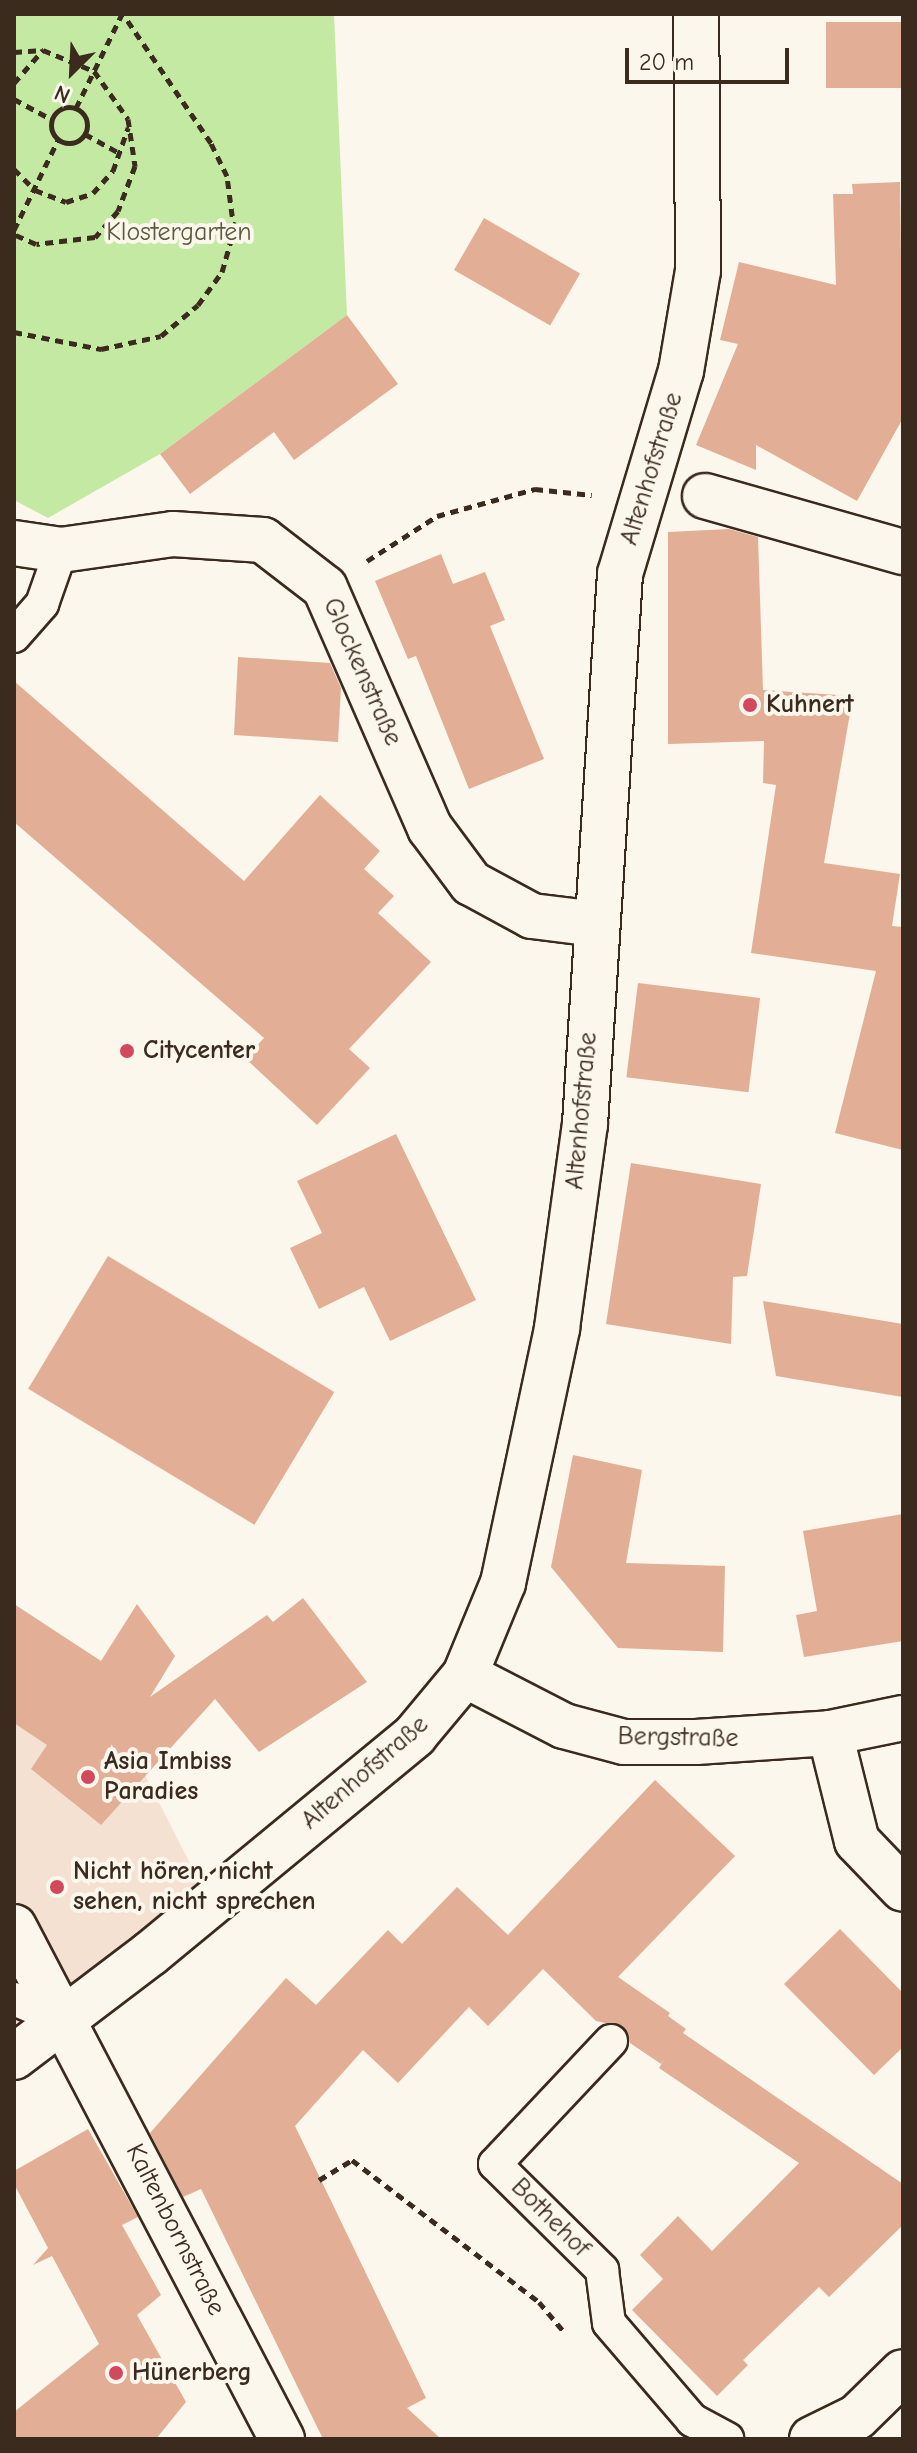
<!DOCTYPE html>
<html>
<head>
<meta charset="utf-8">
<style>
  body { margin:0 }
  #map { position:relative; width:917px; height:2453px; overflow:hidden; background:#fbf7ec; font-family:"Comic Neue",sans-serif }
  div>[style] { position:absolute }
  .built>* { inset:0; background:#f4e1d2 }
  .green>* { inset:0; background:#c4e9a3 }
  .building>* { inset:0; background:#e2ae95; transform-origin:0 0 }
  .path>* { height:5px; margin-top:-2.5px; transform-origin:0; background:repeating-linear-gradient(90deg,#3b2a1e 0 8px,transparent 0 14px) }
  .path>.ring { margin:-2.5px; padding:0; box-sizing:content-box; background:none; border:5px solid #3b2a1e; border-radius:50% }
  .roads { filter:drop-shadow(2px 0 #3b2a1e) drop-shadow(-2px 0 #3b2a1e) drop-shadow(0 2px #3b2a1e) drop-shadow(0 -2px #3b2a1e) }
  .lane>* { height:32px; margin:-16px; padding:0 16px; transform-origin:16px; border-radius:16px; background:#fbf7ec }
  .street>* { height:44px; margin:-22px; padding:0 22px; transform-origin:22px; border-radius:22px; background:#fbf7ec }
  .dots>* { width:22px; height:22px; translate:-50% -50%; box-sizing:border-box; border:4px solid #fbf7ec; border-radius:50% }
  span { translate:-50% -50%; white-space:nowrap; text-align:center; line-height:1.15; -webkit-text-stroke:8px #fbf7ec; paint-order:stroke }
  .park-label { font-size:26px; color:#5d5a3f }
  .street-label { font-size:26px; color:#3b2a1e }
  .poi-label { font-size:26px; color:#3b2a1e; font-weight:700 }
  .left { translate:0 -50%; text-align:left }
  .frame { position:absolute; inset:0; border:16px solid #3b2a1e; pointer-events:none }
  .north { position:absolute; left:32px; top:32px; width:80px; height:80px; -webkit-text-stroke:6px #fbf7ec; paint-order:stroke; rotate:204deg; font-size:22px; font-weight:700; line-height:32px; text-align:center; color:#3b2a1e }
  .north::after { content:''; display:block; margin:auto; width:28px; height:36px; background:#3b2a1e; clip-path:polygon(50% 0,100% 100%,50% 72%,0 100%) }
  .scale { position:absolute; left:625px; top:48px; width:164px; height:36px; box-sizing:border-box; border:4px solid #3b2a1e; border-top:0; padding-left:10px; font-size:24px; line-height:28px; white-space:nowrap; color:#3b2a1e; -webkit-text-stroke:6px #fbf7ec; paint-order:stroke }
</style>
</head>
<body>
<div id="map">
  <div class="built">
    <div style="clip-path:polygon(14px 1623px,113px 1712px,206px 1895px,14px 2057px)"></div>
  </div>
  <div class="green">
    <div style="clip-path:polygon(14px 14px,334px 14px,347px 315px,160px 454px,48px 518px,14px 500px)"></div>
  </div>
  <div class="building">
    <div style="left:903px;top:22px;width:66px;height:77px;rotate:90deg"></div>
    <div style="clip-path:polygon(900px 182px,903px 418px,857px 501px,756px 445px,756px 470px,696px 445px,738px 344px,720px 340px,739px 262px,836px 285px,833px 194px,853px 194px,852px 184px)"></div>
    <div style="left:484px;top:218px;width:111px;height:60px;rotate:30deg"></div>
    <div style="clip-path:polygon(347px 315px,398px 384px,294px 460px,274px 432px,190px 494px,160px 454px)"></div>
    <div style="clip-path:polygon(729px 529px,758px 537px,763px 690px,853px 696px,824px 863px,900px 874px,892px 926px,903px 927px,903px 1150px,835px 1133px,876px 971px,751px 953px,776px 785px,763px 783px,764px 741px,668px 744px,668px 532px)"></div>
    <div style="clip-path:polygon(441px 554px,453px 584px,485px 572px,505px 620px,490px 626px,544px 759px,469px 789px,416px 656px,408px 659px,375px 581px)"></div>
    <div style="clip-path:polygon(238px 657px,330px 663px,341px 688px,338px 742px,234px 735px)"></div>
    <div style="clip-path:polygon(14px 681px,244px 881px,320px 795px,380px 851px,364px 869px,394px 896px,378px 913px,431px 962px,349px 1049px,370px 1068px,317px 1125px,245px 1058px,264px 1038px,14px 822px)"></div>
    <div style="left:638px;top:983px;width:123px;height:95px;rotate:7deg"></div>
    <div style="clip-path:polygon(396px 1134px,476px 1300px,390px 1341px,364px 1287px,319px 1309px,290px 1248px,322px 1233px,297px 1181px)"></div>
    <div style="clip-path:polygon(631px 1163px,761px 1184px,747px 1276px,733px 1277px,731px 1344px,606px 1324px)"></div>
    <div style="left:108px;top:1256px;width:264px;height:155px;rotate:31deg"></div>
    <div style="clip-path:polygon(763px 1301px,903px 1324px,903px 1397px,776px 1376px)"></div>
    <div style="clip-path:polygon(573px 1455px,642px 1470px,626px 1563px,725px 1566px,723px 1652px,618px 1648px,551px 1567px)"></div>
    <div style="clip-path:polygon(903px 1514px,903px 1641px,804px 1657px,796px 1615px,817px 1611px,803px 1531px)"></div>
    <div style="clip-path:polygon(303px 1598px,367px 1682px,259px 1752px,215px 1699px,101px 1825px,31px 1769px,47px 1745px,14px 1723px,14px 1604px,101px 1661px,137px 1604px,175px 1656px,150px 1697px,267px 1615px,273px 1622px)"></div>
    <div style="clip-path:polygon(655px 1780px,735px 1856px,618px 1977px,670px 2013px,668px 2016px,686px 2029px,683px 2033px,903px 2184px,903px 2225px,829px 2297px,819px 2287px,743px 2360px,748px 2365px,717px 2396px,632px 2310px,663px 2279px,640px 2255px,678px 2216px,712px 2251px,799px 2163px,659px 2068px,665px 2058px,661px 2064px,630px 2043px,623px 2027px,596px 2021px,543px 1969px,488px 2026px,469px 2007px,398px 2083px,363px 2050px,295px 2126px,426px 2398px,407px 2408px,441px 2439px,323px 2439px,201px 2189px,183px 2197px,150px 2133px,286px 1978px,316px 2005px,388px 1930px,402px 1944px,457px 1887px,508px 1935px)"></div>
    <div style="clip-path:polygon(840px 1929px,903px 1993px,903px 2047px,874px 2075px,784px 1984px)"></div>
    <div style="clip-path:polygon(88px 2129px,138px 2217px,122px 2225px,161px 2295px,137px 2315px,186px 2402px,156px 2439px,14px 2439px,14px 2412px,99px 2344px,52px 2256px,33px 2265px,48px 2248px,14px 2184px,14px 2171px)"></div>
  </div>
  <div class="path">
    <div style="left:14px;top:52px;width:29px;rotate:-4deg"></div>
    <div style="left:43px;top:50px;width:55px;rotate:22.4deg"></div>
    <div style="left:94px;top:71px;width:59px;rotate:54.7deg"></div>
    <div style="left:128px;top:119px;width:48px;rotate:81.5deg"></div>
    <div style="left:135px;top:166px;width:48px;rotate:110.7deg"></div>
    <div style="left:118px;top:211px;width:35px;rotate:131deg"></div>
    <div style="left:95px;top:237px;width:59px;rotate:173.2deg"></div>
    <div style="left:36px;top:244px;width:24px;rotate:-156deg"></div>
    <div style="left:14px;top:83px;width:44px;rotate:-48.7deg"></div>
    <div style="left:14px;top:99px;width:42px;rotate:28.4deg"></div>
    <div class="ring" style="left:51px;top:107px;width:31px;height:31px"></div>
    <div style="left:76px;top:108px;width:105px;rotate:-63.9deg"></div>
    <div style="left:85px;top:134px;width:39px;rotate:29deg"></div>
    <div style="left:14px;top:169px;width:30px;rotate:45deg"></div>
    <div style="left:35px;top:190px;width:33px;rotate:21deg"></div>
    <div style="left:66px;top:202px;width:28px;rotate:-18deg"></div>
    <div style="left:93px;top:193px;width:30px;rotate:-48deg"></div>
    <div style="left:113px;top:171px;width:46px;rotate:-70.8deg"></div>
    <div style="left:14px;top:230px;width:100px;rotate:-63.9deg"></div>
    <div style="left:14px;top:332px;width:89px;rotate:11.1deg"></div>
    <div style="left:101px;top:349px;width:61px;rotate:-12.2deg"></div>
    <div style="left:161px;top:336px;width:48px;rotate:-40deg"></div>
    <div style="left:198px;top:305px;width:41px;rotate:-54deg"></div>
    <div style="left:222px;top:272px;width:44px;rotate:-74.1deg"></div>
    <div style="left:234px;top:230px;width:54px;rotate:-97.4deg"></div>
    <div style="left:227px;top:176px;width:37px;rotate:-116deg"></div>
    <div style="left:211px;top:143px;width:156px;rotate:-124.3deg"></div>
    <div style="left:367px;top:561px;width:83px;rotate:-32.7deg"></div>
    <div style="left:437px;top:516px;width:102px;rotate:-15.4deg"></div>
    <div style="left:535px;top:489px;width:57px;rotate:6deg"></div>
    <div style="left:319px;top:2180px;width:39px;rotate:-31deg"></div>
    <div style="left:352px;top:2160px;width:235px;rotate:37.2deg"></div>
    <div style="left:539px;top:2302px;width:39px;rotate:50deg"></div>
  </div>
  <div class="roads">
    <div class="lane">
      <div style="left:14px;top:636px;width:43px;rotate:-48.8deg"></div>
      <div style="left:42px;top:604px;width:57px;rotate:-70.6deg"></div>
      <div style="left:14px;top:1999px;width:56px;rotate:22.9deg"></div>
      <div style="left:611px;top:2041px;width:169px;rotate:133.3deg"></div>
      <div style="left:495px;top:2164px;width:151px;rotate:44.7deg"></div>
      <div style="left:602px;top:2270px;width:53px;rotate:82.5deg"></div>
      <div style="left:609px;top:2323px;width:128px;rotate:49.4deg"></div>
      <div style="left:692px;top:2420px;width:40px;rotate:28deg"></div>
    </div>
    <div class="street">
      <div style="left:705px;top:496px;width:206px;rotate:15.8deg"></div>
      <div style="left:14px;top:543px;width:48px;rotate:8.5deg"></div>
      <div style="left:61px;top:550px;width:113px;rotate:-8.1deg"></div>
      <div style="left:173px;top:534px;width:90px;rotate:3.8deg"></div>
      <div style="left:263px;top:540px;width:78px;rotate:37.7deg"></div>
      <div style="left:325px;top:588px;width:262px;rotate:66.4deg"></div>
      <div style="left:430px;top:828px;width:69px;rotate:53.3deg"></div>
      <div style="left:471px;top:883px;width:69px;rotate:28.4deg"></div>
      <div style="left:532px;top:916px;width:64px;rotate:7.1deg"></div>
      <div style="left:465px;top:1675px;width:111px;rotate:27.3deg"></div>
      <div style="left:564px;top:1726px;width:62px;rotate:14.9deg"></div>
      <div style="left:624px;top:1742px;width:72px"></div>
      <div style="left:696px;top:1742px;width:134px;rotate:-3.8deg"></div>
      <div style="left:830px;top:1733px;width:75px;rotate:-11.6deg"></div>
      <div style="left:830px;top:1733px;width:111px;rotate:76deg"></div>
      <div style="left:857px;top:1841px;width:66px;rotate:46.2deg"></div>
      <div style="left:14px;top:1927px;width:578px;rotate:62.37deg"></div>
      <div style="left:14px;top:2057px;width:172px;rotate:-37.2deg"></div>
      <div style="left:151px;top:1953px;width:342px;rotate:-39.5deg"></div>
      <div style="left:415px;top:1735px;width:78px;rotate:-50.2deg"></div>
      <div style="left:465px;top:1675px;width:100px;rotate:-67.6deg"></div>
      <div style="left:503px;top:1583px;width:261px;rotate:-78deg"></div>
      <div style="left:557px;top:1328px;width:206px;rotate:-82.2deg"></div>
      <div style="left:585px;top:1124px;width:551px;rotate:-86.36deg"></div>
      <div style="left:620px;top:574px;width:212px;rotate:-73.3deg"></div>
      <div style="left:681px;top:371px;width:101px;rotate:-80.4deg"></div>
      <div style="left:698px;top:271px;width:257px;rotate:-90.4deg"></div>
      <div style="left:812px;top:2439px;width:50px;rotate:-26.1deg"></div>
      <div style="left:857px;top:2417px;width:64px;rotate:-44.4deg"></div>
    </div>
  </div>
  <div class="dots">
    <div style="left:750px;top:705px;background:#d1495b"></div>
    <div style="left:127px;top:1051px;background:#d1495b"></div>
    <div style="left:88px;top:1777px;background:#d1495b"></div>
    <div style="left:57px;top:1887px;background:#d1495b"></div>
    <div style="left:116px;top:2373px;background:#d1495b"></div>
  </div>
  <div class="park-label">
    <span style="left:179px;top:233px">Klostergarten</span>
  </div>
  <div class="street-label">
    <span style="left:652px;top:469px;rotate:-73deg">Altenhofstraße</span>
    <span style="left:362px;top:672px;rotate:66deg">Glockenstraße</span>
    <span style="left:582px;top:1111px;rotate:-85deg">Altenhofstraße</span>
    <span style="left:678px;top:1738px;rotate:1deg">Bergstraße</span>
    <span style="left:365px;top:1773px;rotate:-41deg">Altenhofstraße</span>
    <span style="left:550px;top:2218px;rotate:45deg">Bothehof</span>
    <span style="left:175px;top:2230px;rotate:63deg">Kaltenbornstraße</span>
  </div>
  <div class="poi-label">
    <span class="left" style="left:766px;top:705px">Kuhnert</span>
    <span class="left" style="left:143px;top:1051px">Citycenter</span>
    <span class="left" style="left:104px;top:1777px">Asia Imbiss<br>Paradies</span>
    <span class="left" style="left:73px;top:1887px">Nicht hören, nicht<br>sehen, nicht sprechen</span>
    <span class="left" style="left:132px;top:2373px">Hünerberg</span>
  </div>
  <div class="frame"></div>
  <div class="north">N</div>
  <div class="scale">20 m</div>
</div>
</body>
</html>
